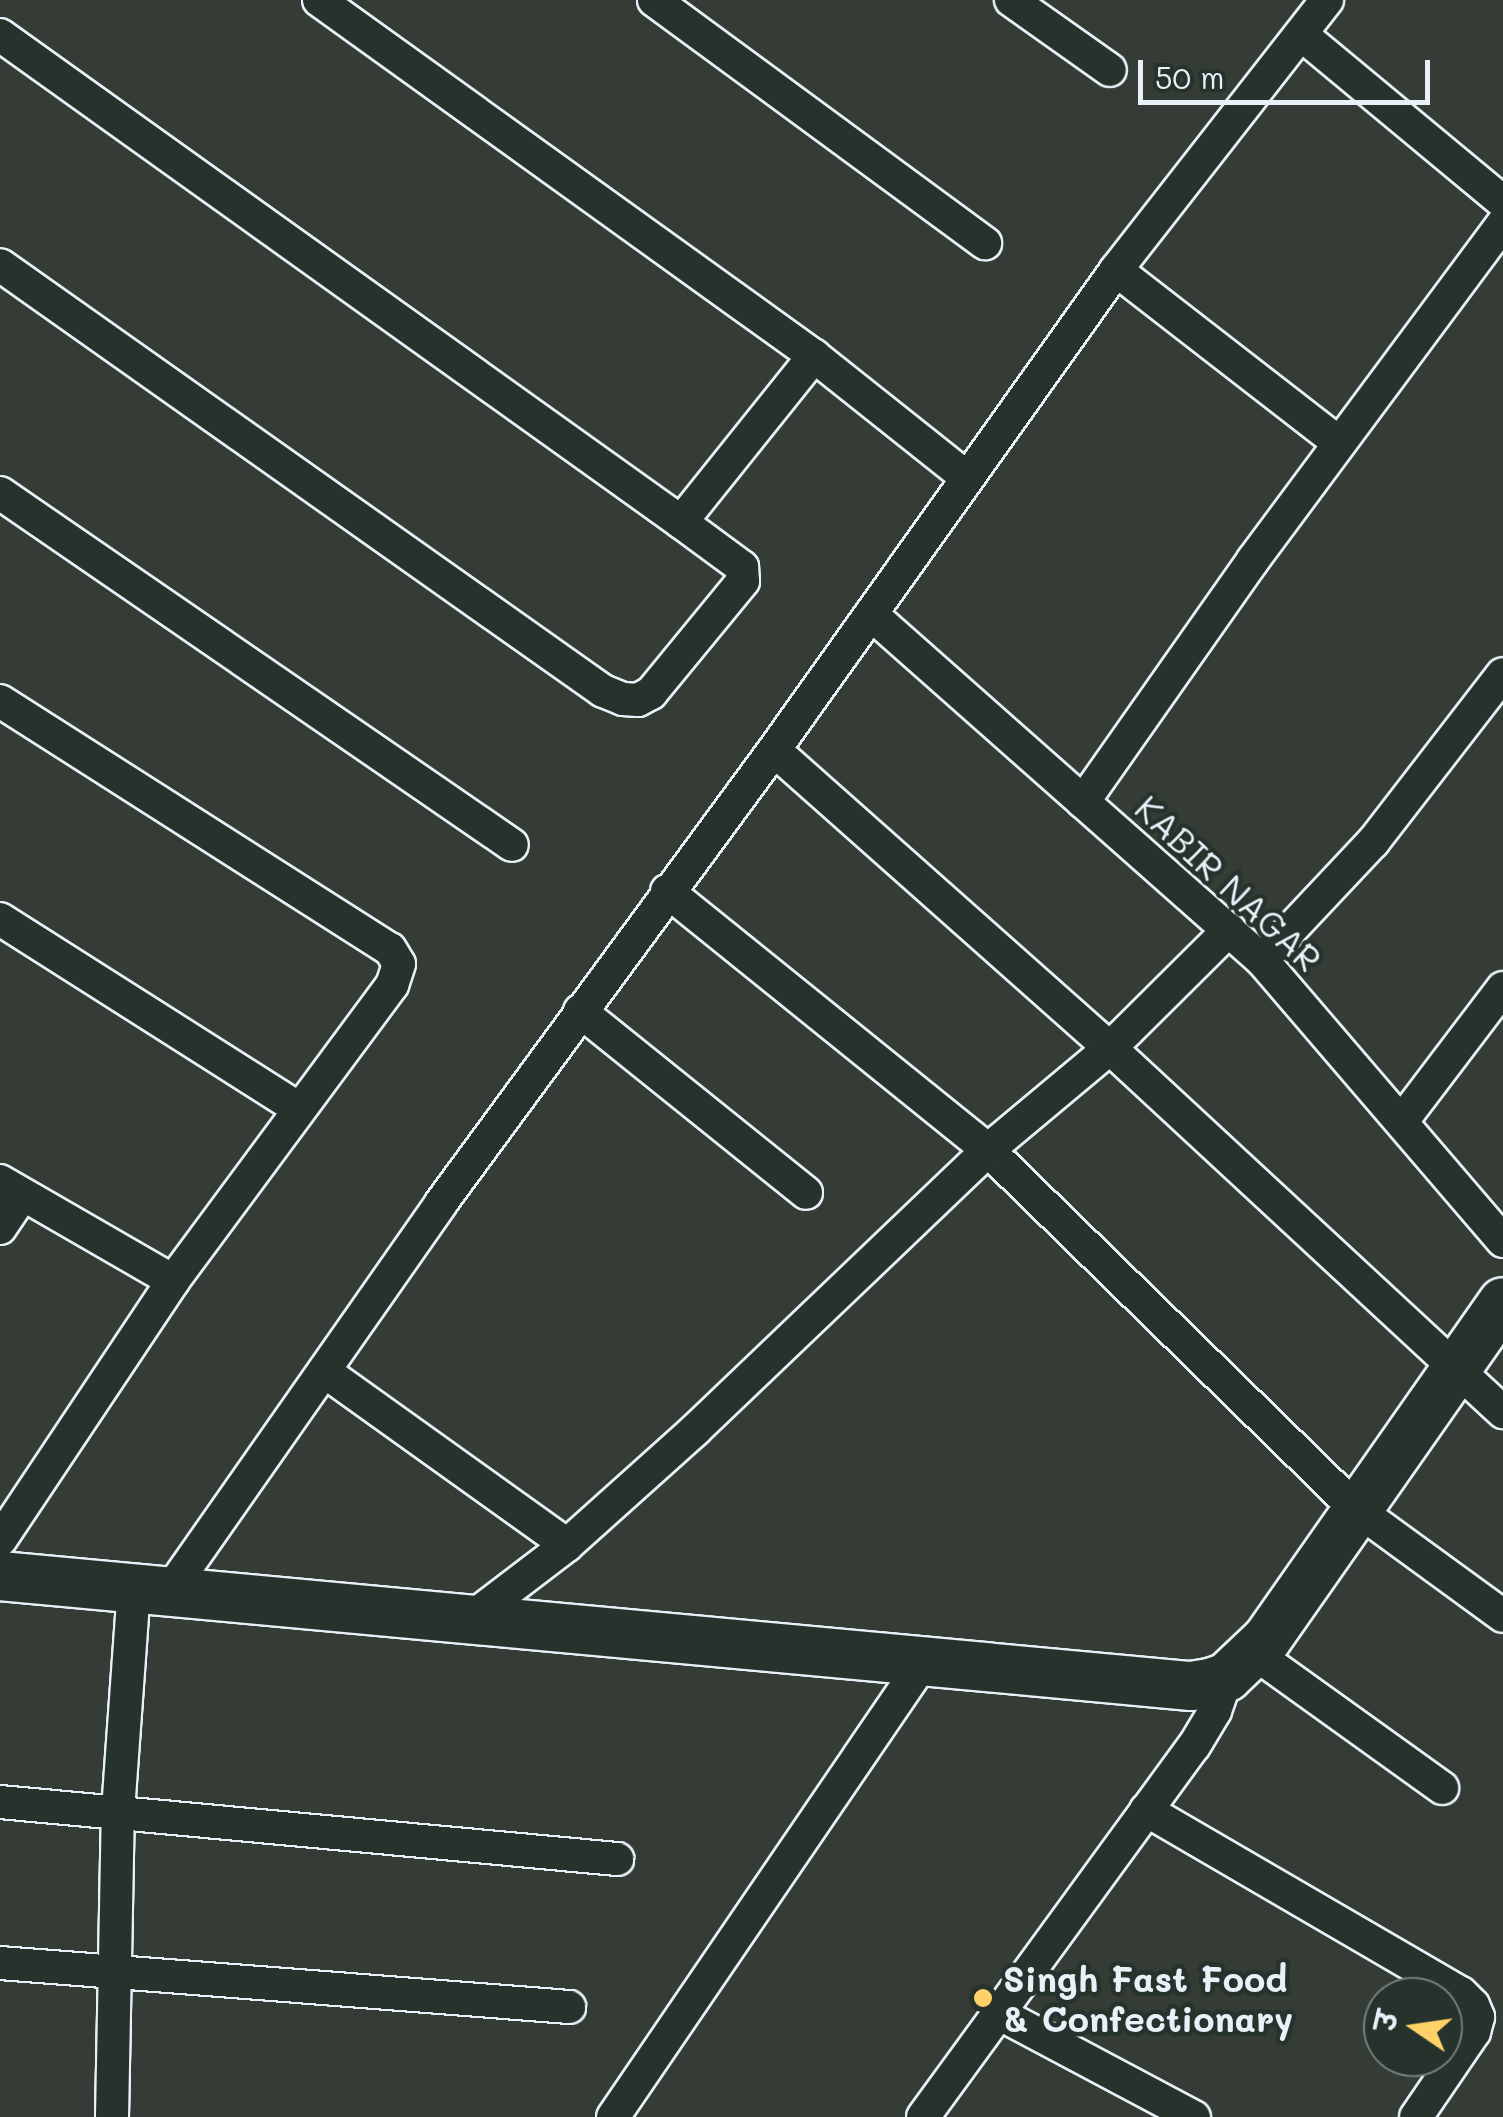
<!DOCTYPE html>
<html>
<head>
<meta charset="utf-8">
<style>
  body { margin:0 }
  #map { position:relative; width:1503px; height:2117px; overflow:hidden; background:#343c35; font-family:Mali,"Playpen Sans Deva",sans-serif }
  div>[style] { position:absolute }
  .roads { filter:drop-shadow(2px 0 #e8f1f8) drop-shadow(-2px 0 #e8f1f8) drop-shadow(0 2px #e8f1f8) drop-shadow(0 -2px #e8f1f8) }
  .street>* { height:32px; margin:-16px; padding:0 16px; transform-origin:16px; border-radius:16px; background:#26332d }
  .secondary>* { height:48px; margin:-24px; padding:0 24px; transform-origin:24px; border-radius:24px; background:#26332d }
  .dots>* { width:28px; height:28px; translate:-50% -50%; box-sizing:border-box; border:5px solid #26332d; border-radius:50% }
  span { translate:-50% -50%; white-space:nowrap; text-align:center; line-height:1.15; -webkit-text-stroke:9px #26332d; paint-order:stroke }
  .street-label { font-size:35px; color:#e8f1f8 }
  .poi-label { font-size:35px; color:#e8f1f8; font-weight:700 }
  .left { translate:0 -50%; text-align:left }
  .north { position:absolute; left:1363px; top:1977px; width:100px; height:100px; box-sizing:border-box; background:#26332d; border:2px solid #747f7e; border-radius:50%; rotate:283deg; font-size:28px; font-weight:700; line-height:40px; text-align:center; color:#e8f1f8 }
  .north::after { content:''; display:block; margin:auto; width:35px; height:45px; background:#ffd166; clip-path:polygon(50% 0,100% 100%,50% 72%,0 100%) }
  .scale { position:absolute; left:1138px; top:60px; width:292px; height:45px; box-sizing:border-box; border:5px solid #e8f1f8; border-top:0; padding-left:12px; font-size:30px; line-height:35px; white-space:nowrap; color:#e8f1f8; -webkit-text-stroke:8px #26332d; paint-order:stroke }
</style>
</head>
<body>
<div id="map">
  <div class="roads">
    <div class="street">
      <div style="left:319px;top:0;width:610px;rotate:35.72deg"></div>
      <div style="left:814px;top:356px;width:194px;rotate:38.5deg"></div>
      <div style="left:654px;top:0;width:411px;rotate:36.3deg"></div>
      <div style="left:1011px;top:0;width:121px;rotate:35.3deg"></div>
      <div style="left:0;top:35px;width:837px;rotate:35.57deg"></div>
      <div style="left:681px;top:522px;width:76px;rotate:36.4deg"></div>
      <div style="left:742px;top:567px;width:14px;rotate:86deg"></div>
      <div style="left:743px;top:581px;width:145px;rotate:129.4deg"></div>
      <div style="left:651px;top:693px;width:15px;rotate:152deg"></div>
      <div style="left:638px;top:700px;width:15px;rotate:-176deg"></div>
      <div style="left:623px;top:699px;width:22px;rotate:-158deg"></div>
      <div style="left:603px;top:691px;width:738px;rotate:-144.76deg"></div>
      <div style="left:1302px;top:35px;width:261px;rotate:39.7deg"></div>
      <div style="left:1116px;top:270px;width:282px;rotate:37.8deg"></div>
      <div style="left:0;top:493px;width:621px;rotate:34.51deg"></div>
      <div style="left:681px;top:522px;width:213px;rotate:-51.3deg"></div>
      <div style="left:871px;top:614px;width:522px;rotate:41.51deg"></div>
      <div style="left:1262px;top:960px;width:370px;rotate:49.4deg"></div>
      <div style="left:0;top:701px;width:462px;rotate:32.5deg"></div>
      <div style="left:390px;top:949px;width:17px;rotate:59deg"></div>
      <div style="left:399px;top:964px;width:22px;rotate:108deg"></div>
      <div style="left:392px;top:985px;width:368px;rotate:126.5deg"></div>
      <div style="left:173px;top:1281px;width:311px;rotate:123.7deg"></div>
      <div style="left:774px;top:750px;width:449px;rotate:41.6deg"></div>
      <div style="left:1110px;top:1048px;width:536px;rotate:42.81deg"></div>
      <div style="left:1083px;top:802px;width:296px;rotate:-54.9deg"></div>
      <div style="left:1253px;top:560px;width:420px;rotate:-53.4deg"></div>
      <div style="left:667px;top:891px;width:412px;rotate:38.9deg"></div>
      <div style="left:988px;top:1150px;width:513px;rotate:44.29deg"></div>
      <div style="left:1355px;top:1508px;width:183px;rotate:36.1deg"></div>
      <div style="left:0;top:919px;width:353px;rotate:32.4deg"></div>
      <div style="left:1262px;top:960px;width:162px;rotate:-46.8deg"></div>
      <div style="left:1373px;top:842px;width:212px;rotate:-52.3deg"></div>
      <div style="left:580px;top:1011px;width:290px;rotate:38.8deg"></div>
      <div style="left:1402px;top:1121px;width:167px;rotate:-52.8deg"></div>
      <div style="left:0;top:1181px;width:200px;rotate:30deg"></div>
      <div style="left:0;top:1228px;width:40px;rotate:-56deg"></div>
      <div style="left:324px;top:1371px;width:299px;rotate:35.6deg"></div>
      <div style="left:169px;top:1592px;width:475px;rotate:-55deg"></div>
      <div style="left:441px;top:1203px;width:562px;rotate:-53.68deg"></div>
      <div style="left:774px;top:750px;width:589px;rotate:-54.53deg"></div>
      <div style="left:1116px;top:270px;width:343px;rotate:-52deg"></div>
      <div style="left:470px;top:1619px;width:122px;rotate:-37.3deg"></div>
      <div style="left:567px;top:1545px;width:172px;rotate:-41.9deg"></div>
      <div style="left:695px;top:1430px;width:405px;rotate:-43.7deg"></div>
      <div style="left:988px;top:1150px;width:159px;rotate:-39.9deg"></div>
      <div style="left:1110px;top:1048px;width:168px;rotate:-44.8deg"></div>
      <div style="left:1253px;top:1652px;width:233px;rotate:35.7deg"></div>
      <div style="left:0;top:1802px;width:620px;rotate:5.28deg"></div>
      <div style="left:1146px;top:1810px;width:364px;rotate:30.2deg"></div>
      <div style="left:1461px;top:1993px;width:17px;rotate:45deg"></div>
      <div style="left:1473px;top:2005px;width:13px;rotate:67deg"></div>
      <div style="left:1478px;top:2017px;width:16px;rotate:105deg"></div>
      <div style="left:1474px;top:2032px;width:103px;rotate:124.3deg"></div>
      <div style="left:0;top:1963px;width:571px;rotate:4.42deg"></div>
      <div style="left:998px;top:2013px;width:222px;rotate:28deg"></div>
      <div style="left:112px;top:2117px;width:306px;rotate:-88.9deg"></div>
      <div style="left:118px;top:1811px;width:224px;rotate:-85.9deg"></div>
      <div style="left:613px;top:2117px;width:552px;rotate:-55.71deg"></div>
      <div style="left:923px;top:2117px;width:459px;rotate:-53.9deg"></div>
      <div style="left:1194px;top:1746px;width:41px;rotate:-59deg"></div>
      <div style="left:1215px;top:1711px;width:36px;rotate:-71deg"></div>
    </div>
    <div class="secondary">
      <div style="left:0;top:1576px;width:1196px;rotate:5.28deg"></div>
      <div style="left:1191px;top:1686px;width:19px;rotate:-9deg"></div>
      <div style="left:1210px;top:1683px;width:18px;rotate:-19deg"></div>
      <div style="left:1227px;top:1677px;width:55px;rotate:-43.5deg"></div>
      <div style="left:1267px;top:1639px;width:411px;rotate:-55deg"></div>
    </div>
  </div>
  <div class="dots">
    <div style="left:983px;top:1998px;background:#ffd166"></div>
  </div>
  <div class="street-label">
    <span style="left:1229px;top:883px;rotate:43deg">KABIR NAGAR</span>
  </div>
  <div class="poi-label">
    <span class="left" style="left:1003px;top:1998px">Singh Fast Food<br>&amp; Confectionary</span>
  </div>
  <div class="north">उ</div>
  <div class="scale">50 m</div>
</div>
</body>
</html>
